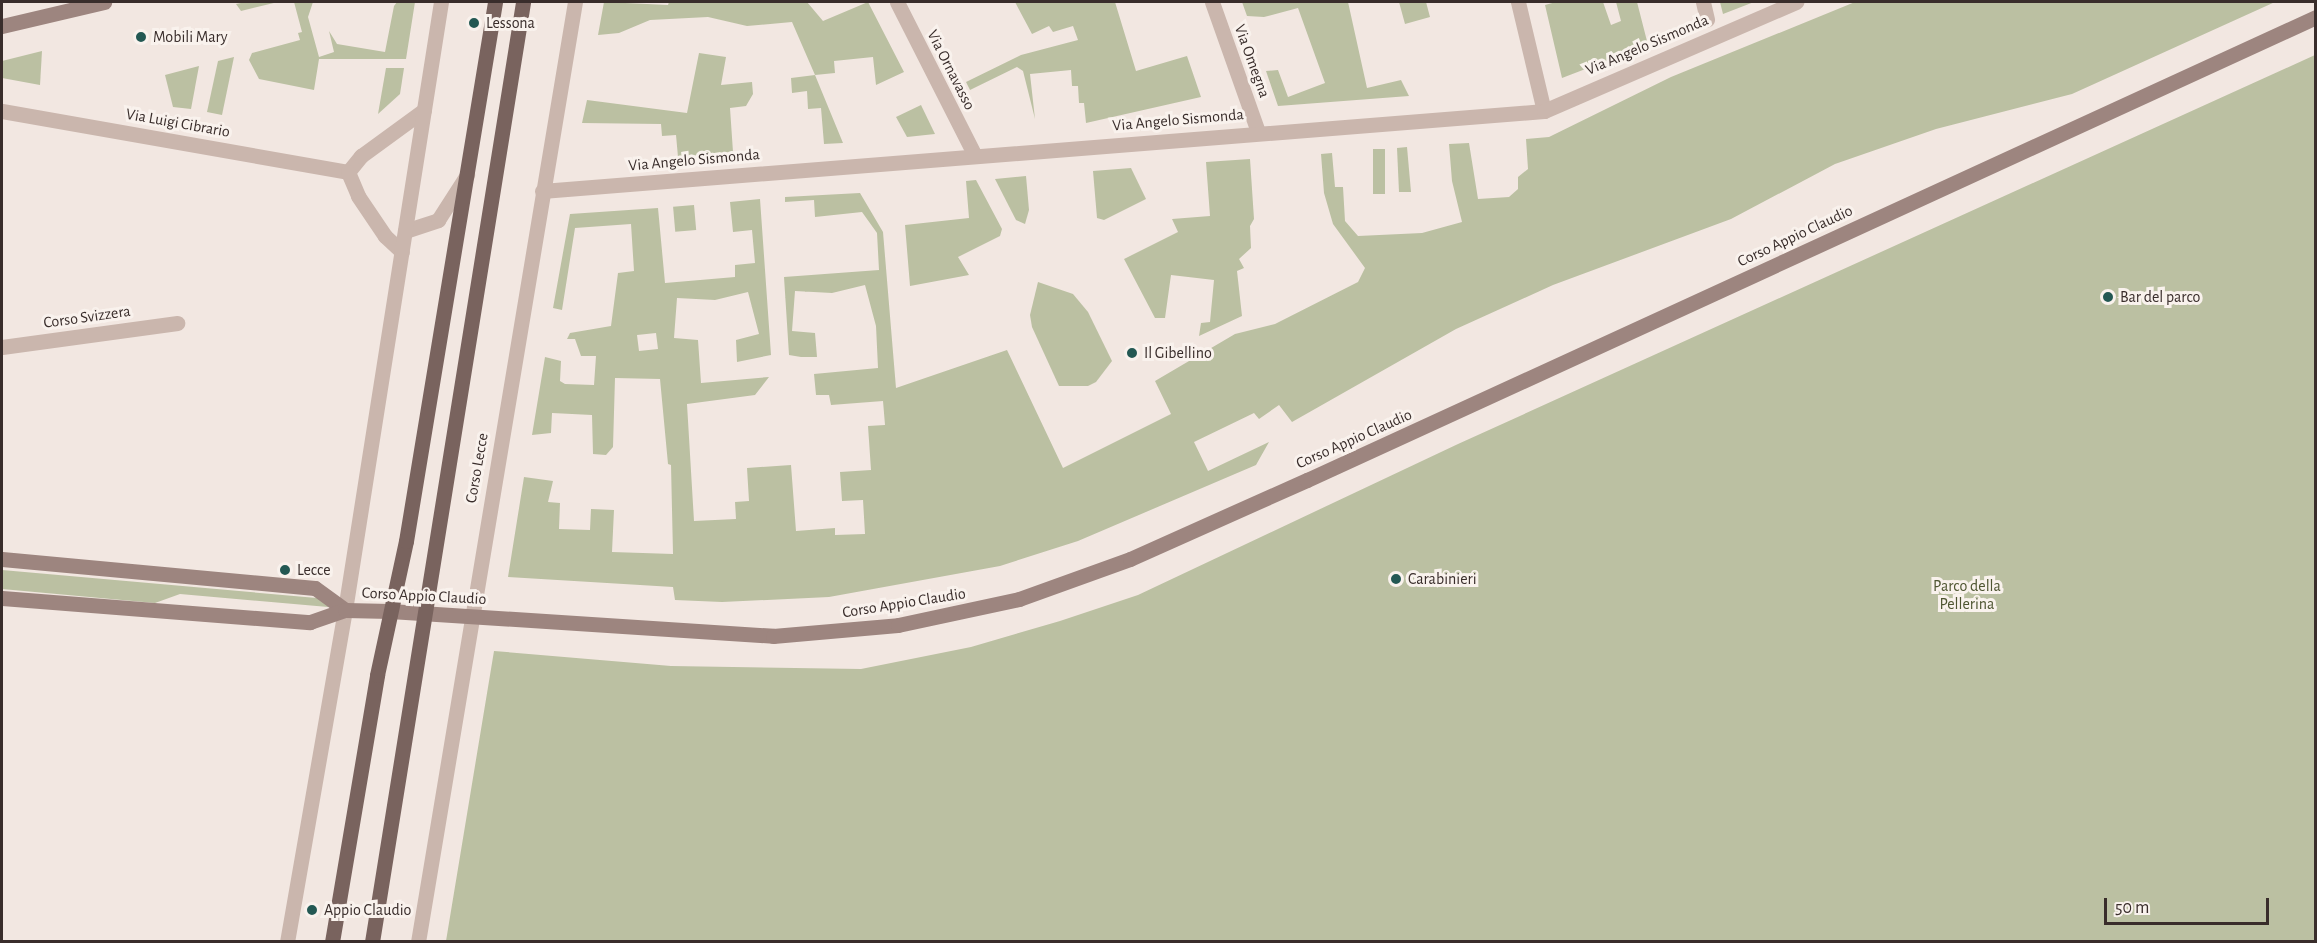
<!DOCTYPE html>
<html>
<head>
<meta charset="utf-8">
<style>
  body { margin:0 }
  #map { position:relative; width:2317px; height:943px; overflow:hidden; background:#f2e7e1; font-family:"Alegreya Sans",sans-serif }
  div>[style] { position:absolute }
  .green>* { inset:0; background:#bbc0a2; transform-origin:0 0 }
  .street>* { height:15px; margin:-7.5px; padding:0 7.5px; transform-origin:7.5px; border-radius:7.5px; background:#cab6ad }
  .secondary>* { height:15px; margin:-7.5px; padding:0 7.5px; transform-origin:7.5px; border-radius:7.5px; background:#9d857f }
  .primary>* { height:15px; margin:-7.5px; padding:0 7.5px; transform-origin:7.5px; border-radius:7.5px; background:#79635e }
  .dots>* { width:16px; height:16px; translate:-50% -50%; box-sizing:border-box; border:3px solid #f9f2ed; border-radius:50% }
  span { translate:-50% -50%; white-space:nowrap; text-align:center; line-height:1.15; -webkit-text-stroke:6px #f9f2ed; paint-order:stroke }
  .poi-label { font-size:16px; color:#392d2b }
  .left { translate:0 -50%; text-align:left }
  .street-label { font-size:16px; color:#392d2b }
  .park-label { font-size:16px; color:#4e5531 }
  .frame { position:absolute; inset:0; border:3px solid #392d2b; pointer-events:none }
  .scale { position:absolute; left:2104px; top:898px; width:165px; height:27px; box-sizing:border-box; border:3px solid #392d2b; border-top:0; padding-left:8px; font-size:18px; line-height:21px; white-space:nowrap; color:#392d2b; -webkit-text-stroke:4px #f9f2ed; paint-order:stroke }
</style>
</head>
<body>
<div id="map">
  <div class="green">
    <div style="clip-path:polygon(246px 2px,278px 2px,241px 11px,236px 4px)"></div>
    <div style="clip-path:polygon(294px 2px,313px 2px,308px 17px,319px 57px,334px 52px,329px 31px,337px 44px,385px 52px,394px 6px,397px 2px,415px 2px,406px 59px,319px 59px,314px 90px,259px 79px,249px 60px,252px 53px,300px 40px,298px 33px,302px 32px)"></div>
    <div style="clip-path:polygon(604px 2px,668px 5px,669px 2px,807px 2px,823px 21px,868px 2px,904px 72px,876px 85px,873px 57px,834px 61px,835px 73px,815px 75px,843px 143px,824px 144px,821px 108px,808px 109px,807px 91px,792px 93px,791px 78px,815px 75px,792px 22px,747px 26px,708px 17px,650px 20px,619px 33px,598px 35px)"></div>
    <div style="clip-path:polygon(1015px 2px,1115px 2px,1136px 71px,1187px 56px,1201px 97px,1086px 123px,1084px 103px,1079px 103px,1078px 86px,1072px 86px,1071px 70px,1030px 74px,1035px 119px,1023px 71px,1017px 67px,970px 90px,966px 82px,1021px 55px,1078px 40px,1073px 26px,1053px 32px,1049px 26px,1032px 34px)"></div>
    <div style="clip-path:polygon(1242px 2px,1348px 2px,1367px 88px,1401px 80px,1409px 96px,1278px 106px,1266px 71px,1278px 70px,1288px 97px,1325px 83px,1298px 8px,1264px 17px,1247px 16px)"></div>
    <div style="clip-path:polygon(1399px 2px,1426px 2px,1430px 17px,1405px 24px)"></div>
    <div style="clip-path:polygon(1556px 2px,1603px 2px,1611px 25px,1621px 21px,1616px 2px,1637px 2px,1648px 45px,1562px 78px,1545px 5px)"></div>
    <div style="clip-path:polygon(1720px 2px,1754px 2px,1723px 14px)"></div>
    <div style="clip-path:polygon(evenodd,1855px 2px,2275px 2px,2072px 94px,1936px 129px,1835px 164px,1731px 219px,1553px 285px,1456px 329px,1292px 422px,1279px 405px,1259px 419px,1254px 413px,1194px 442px,1208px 471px,1269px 442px,1256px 465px,1078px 541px,1000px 566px,829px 597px,722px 602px,675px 600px,673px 587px,508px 577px,524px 477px,553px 481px,548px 502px,560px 503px,559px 529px,590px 530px,591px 509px,614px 510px,612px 552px,673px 554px,671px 465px,668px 464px,660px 379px,615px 378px,613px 447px,606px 455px,593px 454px,592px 415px,552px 413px,551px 433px,532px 435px,545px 357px,561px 361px,560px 381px,565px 384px,594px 385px,596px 356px,581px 356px,575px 339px,567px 339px,570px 333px,611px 326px,618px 273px,634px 271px,631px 224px,575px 228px,562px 310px,553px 308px,570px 214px,658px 208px,665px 283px,735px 277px,735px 265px,755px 263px,752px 230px,733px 232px,730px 202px,760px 199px,771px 355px,737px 362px,736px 340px,759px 334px,748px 292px,715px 300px,677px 298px,674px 338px,698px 340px,701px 383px,769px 377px,755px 395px,687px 404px,694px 521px,736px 519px,735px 502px,749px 501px,747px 468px,791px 465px,796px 531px,835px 528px,835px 535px,865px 534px,863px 500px,842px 501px,840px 472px,871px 470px,868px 426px,885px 425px,883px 401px,831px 405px,829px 395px,816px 395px,814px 374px,878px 368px,876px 326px,865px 285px,832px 293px,795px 291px,792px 331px,815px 333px,817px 357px,801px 357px,789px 355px,784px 277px,879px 270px,877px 233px,862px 212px,815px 217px,814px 200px,785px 202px,785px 197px,860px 193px,883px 232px,896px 388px,1007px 350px,1063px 468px,1171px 414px,1155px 381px,1235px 334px,1275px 324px,1358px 282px,1365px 268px,1333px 224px,1324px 193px,1321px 154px,1332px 153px,1335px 187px,1343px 187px,1345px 221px,1358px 236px,1422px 233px,1462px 222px,1452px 181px,1449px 144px,1469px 143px,1478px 199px,1509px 197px,1518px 189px,1518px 177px,1528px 169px,1526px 139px,1549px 137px,1671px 77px,1855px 2px,656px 333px,658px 349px,639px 351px,637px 335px,656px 333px)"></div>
    <div style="clip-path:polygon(42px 51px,40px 85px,2px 78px,2px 61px)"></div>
    <div style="clip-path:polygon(699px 53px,726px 57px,721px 85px,752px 82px,753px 94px,746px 106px,730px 108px,733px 152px,678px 157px,676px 135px,662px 136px,661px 124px,582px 123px,587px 100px,687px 113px)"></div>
    <div style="clip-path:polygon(2315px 55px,2315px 941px,446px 941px,494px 651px,671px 666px,861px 669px,971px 647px,1060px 621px,1138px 595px,1458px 444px)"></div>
    <div style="clip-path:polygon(234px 57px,222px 115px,207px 112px,218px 61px)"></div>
    <div style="clip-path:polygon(199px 66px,191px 109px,173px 107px,165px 75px)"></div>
    <div style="clip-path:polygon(386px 68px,404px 68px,400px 94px,378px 114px)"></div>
    <div style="clip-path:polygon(921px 105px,935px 134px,907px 137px,896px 117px)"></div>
    <div style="clip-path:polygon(1407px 147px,1411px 192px,1399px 192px,1397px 148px)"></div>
    <div style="left:1373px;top:149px;width:12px;height:45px"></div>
    <div style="clip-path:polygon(1250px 159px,1254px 219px,1250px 226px,1251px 248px,1239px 259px,1244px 268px,1237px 271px,1242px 316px,1199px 336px,1201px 323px,1210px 322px,1214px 280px,1171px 275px,1165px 318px,1155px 318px,1124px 259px,1178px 232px,1172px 219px,1210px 216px,1206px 162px)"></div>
    <div style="clip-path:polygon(1131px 168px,1146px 199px,1104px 220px,1097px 218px,1093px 171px)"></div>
    <div style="clip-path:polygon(1026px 176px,1029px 210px,1025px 224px,1016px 220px,995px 179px)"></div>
    <div style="clip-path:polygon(976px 180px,1002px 229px,1000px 236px,958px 257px,969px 275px,910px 286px,905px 225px,969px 218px,966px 181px)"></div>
    <div style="left:694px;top:205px;width:25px;height:21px;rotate:85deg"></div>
    <div style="clip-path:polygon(1038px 282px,1073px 294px,1088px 312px,1112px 361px,1096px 382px,1088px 386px,1059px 386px,1032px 327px,1030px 315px)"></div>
    <div style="clip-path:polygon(2px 570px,328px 599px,328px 607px,180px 594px,155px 603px,2px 589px)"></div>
  </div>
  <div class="street">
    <div style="left:897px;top:2px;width:170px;rotate:63.1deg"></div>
    <div style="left:1212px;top:2px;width:138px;rotate:70.5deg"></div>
    <div style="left:1518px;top:2px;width:112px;rotate:76.6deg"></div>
    <div style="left:1703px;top:2px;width:18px;rotate:77deg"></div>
    <div style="left:2px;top:111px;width:351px;rotate:10deg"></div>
    <div style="left:348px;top:172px;width:21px;rotate:-51deg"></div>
    <div style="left:361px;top:156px;width:78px;rotate:-36.1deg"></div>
    <div style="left:348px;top:172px;width:26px;rotate:67deg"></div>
    <div style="left:358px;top:196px;width:48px;rotate:56deg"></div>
    <div style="left:385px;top:236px;width:23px;rotate:43deg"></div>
    <div style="left:542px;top:191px;width:1005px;rotate:-4.56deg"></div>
    <div style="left:1544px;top:111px;width:275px;rotate:-23.4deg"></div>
    <div style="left:405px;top:231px;width:35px;rotate:-18deg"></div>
    <div style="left:438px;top:220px;width:54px;rotate:-57.2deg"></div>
    <div style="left:2px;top:347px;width:177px;rotate:-7.8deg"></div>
    <div style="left:287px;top:942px;width:337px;rotate:-80.1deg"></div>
    <div style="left:345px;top:610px;width:616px;rotate:-81.03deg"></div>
    <div style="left:418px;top:942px;width:953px;rotate:-80.52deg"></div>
  </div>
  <div class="secondary">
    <div style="left:2px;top:26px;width:105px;rotate:-13.2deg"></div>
    <div style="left:2px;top:559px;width:314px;rotate:5.3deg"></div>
    <div style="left:315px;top:588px;width:37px;rotate:36deg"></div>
    <div style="left:2px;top:598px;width:309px;rotate:4.5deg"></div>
    <div style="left:310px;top:622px;width:37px;rotate:-19deg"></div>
    <div style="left:345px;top:610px;width:45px;rotate:1.3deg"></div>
    <div style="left:390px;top:611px;width:384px;rotate:3.7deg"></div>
    <div style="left:773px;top:636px;width:125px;rotate:-5deg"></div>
    <div style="left:898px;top:625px;width:124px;rotate:-12.1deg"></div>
    <div style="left:1019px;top:599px;width:118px;rotate:-19.8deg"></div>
    <div style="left:1130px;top:559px;width:194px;rotate:-24.1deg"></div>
    <div style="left:1307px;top:480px;width:1110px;rotate:-24.65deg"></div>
  </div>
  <div class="primary">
    <div style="left:332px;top:942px;width:271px;rotate:-80.4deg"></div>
    <div style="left:377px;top:675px;width:137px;rotate:-77.8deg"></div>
    <div style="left:406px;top:541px;width:546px;rotate:-80.62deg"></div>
    <div style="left:372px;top:942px;width:952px;rotate:-80.87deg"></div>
  </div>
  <div class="dots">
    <div style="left:474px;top:23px;background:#235853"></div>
    <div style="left:141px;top:37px;background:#235853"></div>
    <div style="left:2108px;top:297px;background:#235853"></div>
    <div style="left:1132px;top:353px;background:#235853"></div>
    <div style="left:285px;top:570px;background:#235853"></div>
    <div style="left:1396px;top:579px;background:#235853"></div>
    <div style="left:312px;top:910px;background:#235853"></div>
  </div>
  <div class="poi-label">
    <span class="left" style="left:486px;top:23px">Lessona</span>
    <span class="left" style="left:153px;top:37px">Mobili Mary</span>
    <span class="left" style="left:2120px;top:297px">Bar del parco</span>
    <span class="left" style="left:1144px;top:353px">Il Gibellino</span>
    <span class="left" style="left:297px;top:570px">Lecce</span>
    <span class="left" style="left:1408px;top:579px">Carabinieri</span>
    <span class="left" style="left:324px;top:910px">Appio Claudio</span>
  </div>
  <div class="street-label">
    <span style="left:1647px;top:45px;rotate:-23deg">Via Angelo Sismonda</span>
    <span style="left:1252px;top:61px;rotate:70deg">Via Omegna</span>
    <span style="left:951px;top:70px;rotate:63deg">Via Ornavasso</span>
    <span style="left:1178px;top:120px;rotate:-5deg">Via Angelo Sismonda</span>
    <span style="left:178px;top:123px;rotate:10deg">Via Luigi Cibrario</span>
    <span style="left:694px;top:160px;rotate:-5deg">Via Angelo Sismonda</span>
    <span style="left:1795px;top:236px;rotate:-25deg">Corso Appio Claudio</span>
    <span style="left:87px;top:317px;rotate:-8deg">Corso Svizzera</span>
    <span style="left:1354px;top:439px;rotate:-24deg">Corso Appio Claudio</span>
    <span style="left:477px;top:468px;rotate:-80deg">Corso Lecce</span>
    <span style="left:424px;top:596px;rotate:3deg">Corso Appio Claudio</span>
    <span style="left:904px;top:603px;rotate:-9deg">Corso Appio Claudio</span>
  </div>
  <div class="park-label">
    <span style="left:1967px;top:595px">Parco della<br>Pellerina</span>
  </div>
  <div class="frame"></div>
  <div class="scale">50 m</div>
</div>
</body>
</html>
